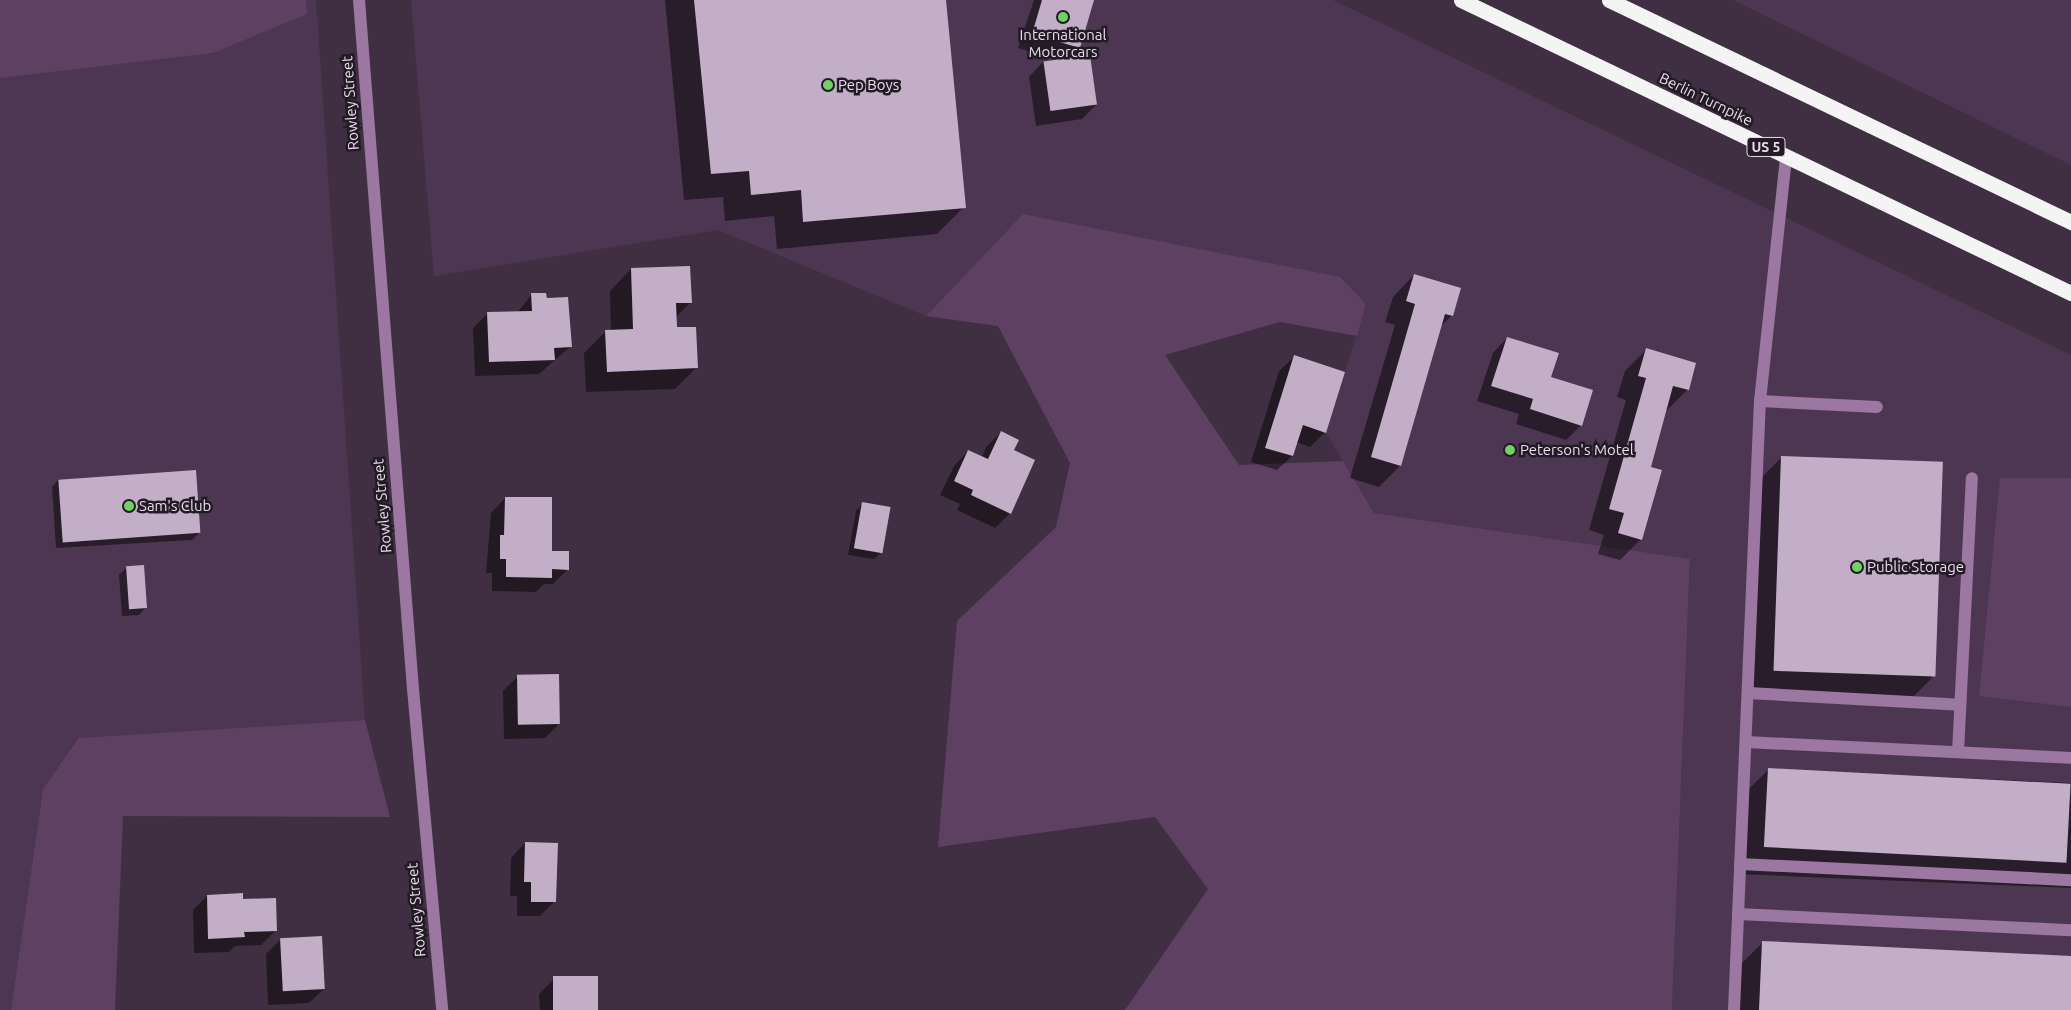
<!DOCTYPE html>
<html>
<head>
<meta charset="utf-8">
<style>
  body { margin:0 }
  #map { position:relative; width:2071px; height:1010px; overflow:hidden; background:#402f43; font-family:Ubuntu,sans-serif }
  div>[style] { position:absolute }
  .built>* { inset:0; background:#4d3651 }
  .green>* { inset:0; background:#5d4062 }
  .shadow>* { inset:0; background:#0007 }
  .building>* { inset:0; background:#c3aec7; transform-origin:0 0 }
  .minor>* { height:12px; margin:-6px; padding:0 6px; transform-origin:6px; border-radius:6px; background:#9b77a1 }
  .highway>* { height:15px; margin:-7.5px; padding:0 7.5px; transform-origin:7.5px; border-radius:7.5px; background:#f4f4f4 }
  .dots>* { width:14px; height:14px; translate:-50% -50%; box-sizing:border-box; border:2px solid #221a24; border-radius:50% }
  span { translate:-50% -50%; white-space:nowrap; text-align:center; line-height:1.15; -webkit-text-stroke:5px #221a24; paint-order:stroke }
  .shield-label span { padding:1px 4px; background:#221a24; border:1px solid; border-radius:4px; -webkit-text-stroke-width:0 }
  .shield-label { font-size:14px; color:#e7dce9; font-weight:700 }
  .poi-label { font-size:15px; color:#e7dce9 }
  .left { translate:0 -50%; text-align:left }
  .street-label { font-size:15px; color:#e7dce9 }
</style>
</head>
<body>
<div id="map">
  <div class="built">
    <div style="clip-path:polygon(0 0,316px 0,365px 720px,77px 738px,43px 789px,11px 1010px,0 1010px)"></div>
    <div style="clip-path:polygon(411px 0,1333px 0,2071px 355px,2071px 1010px,1672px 1010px,1690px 560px,1374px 513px,1326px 433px,1366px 304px,1023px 214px,926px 316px,718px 230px,434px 276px)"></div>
    <div style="clip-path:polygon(1733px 0,2071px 0,2071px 165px)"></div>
  </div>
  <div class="green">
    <div style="clip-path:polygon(0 0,306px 0,307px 14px,213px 53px,0 78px)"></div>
    <div style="clip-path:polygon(1023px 214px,1340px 277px,1366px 304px,1357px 336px,1280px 322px,1165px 355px,1239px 465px,1343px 461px,1374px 513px,1690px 559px,1672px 1010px,1125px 1010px,1208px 889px,1155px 817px,938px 847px,957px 621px,1056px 527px,1070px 463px,998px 326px,926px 316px)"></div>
    <div style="clip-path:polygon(2000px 478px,2071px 478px,2071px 707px,1979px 696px)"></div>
    <div style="clip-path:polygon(365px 720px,390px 817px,123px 816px,115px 1010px,11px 1010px,43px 789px,78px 738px)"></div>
  </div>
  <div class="shadow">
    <div style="clip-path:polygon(665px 0,944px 0,964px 207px,937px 234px,777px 249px,774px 216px,725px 221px,723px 197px,684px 200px)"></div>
    <div style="clip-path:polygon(1034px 0,1089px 0,1079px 47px,1067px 59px,1096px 105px,1082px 119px,1036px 126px,1029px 77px,1043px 62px,1060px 60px,1018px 48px)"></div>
    <div style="clip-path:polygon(631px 269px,691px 302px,675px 318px,676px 328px,696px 368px,675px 389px,586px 392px,584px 353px,605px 332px,611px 331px,610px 291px)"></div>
    <div style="clip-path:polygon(1414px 275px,1452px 315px,1440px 327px,1400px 466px,1379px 487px,1350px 478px,1395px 325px,1385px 322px,1393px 297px)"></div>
    <div style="clip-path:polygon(532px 294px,545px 299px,570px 347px,539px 374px,475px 376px,473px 328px,488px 313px,517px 313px)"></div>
    <div style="clip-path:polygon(1507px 338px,1549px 378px,1581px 425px,1566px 440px,1516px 424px,1519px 414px,1477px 401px,1493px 353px)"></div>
    <div style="clip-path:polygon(1646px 350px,1688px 389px,1666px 411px,1649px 468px,1641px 539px,1620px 560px,1598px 554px,1604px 535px,1589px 530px,1626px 400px,1617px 397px,1625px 371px)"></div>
    <div style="clip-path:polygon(1294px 357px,1325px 432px,1310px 447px,1296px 442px,1292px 456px,1277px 470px,1251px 462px,1279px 371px)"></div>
    <div style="clip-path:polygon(1001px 432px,1012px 451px,1010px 513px,995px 528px,957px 510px,960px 504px,940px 495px,954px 466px,968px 451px,982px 457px,986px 447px)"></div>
    <div style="clip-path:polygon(1782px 457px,1932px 678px,1905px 705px,1744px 697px,1755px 484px)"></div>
    <div style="clip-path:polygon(59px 479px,199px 533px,192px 540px,56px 548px,52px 487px)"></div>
    <div style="clip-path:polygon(505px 498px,568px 569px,553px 584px,544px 584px,536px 592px,492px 591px,492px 573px,486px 573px,491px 513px)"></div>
    <div style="clip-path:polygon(863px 503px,882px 552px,874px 559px,848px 555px,856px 511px)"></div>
    <div style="clip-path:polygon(126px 568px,146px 607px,139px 615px,122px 616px,119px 575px)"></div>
    <div style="clip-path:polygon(518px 676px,559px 724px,545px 738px,504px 739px,503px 691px)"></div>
    <div style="clip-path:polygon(1769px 769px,2071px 783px,2071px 888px,1738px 874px,1742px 796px)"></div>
    <div style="clip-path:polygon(525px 843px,555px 901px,540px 916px,517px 916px,517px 896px,510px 896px,511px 858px)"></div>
    <div style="clip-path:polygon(207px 896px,242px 900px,276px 930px,261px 945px,235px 946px,229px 952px,194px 953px,193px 910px)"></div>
    <div style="clip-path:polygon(281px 939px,324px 989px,309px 1003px,268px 1005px,266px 954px)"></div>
    <div style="clip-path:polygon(1762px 943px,2071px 957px,2071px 1010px,1733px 1010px,1735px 970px)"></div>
    <div style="clip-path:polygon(554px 979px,597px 1010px,540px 1010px,539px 994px)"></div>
  </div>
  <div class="building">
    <div style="clip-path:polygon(694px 0,946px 0,966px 208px,803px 222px,801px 190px,751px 195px,749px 171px,711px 174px)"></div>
    <div style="clip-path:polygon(1042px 0,1094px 0,1080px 48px,1032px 34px)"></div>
    <div style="left:1090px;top:55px;width:50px;height:47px;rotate:82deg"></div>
    <div style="clip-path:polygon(690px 266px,692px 303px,676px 303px,677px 327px,696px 327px,698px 368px,607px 372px,605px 330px,633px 329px,631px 268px)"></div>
    <div style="clip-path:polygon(1414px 274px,1461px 288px,1453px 316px,1445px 314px,1401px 466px,1371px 457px,1415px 304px,1406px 301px)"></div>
    <div style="clip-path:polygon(531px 293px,546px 293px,547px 298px,568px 297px,572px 347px,554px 348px,555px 360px,489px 362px,487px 312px,532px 311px)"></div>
    <div style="clip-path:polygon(1507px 337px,1559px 353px,1551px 377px,1593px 390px,1582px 426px,1530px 409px,1533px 399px,1491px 386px)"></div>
    <div style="clip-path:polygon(1646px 348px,1696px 363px,1689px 390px,1673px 386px,1651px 467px,1662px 470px,1642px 540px,1618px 533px,1624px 513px,1609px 509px,1646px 378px,1638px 376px)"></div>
    <div style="clip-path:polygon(1294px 355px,1345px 372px,1326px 433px,1303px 425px,1293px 456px,1265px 448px)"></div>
    <div style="clip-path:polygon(1001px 431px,1019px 440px,1014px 450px,1035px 460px,1011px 514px,971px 495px,973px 490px,954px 481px,968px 450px,988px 459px)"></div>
    <div style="left:1781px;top:456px;width:162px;height:215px;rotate:2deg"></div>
    <div style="left:196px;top:470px;width:63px;height:138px;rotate:86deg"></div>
    <div style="clip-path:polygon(505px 497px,552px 497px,552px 551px,569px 551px,569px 570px,552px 569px,552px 578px,506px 577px,506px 559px,500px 559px,500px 535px,504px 535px)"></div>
    <div style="left:862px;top:502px;width:29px;height:47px;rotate:10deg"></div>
    <div style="left:144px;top:565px;width:43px;height:18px;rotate:86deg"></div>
    <div style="left:559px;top:674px;width:50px;height:42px;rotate:89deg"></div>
    <div style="left:1768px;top:768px;width:303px;height:79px;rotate:3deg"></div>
    <div style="clip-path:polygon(525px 842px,558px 843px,556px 902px,531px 902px,531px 882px,524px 882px)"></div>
    <div style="clip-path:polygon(243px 893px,243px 899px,276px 898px,277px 931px,244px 932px,245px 937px,208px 939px,207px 895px)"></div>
    <div style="left:322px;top:936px;width:53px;height:42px;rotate:87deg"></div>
    <div style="clip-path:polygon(1762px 941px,2071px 956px,2071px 1010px,1759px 1010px)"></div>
    <div style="left:598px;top:976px;width:34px;height:45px;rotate:90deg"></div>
  </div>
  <div class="minor">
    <div style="left:359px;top:0;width:691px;rotate:85.52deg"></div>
    <div style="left:413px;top:689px;width:322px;rotate:84.8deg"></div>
    <div style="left:1760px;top:401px;width:244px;rotate:-83.9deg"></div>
    <div style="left:1748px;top:693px;width:212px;rotate:3.2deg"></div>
    <div style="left:1746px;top:742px;width:325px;rotate:2.8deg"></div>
    <div style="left:1958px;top:752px;width:274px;rotate:-87.1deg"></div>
    <div style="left:1740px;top:864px;width:331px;rotate:2.8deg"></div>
    <div style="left:1738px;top:914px;width:333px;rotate:2.8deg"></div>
    <div style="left:1734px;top:1010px;width:610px;rotate:-87.56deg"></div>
    <div style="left:1760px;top:401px;width:117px;rotate:2.9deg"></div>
  </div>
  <div class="highway">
    <div style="left:1461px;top:0;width:677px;rotate:25.66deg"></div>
    <div style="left:1609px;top:0;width:513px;rotate:25.67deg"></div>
  </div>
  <div class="dots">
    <div style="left:1063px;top:17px;background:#6ed361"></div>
    <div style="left:828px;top:85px;background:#6ed361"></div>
    <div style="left:1510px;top:450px;background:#6ed361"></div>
    <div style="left:129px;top:506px;background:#6ed361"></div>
    <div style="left:1857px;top:567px;background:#6ed361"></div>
  </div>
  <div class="shield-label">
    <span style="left:1766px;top:147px">US 5</span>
  </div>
  <div class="poi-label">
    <span style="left:1063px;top:43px">International<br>Motorcars</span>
    <span class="left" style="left:838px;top:85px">Pep Boys</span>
    <span class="left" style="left:1520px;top:450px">Peterson's Motel</span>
    <span class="left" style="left:139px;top:506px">Sam's Club</span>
    <span class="left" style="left:1867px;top:567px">Public Storage</span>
  </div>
  <div class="street-label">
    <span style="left:1706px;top:99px;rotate:26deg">Berlin Turnpike</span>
    <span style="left:350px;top:103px;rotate:-94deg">Rowley Street</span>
    <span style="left:382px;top:506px;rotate:-95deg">Rowley Street</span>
    <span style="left:416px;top:910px;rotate:-95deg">Rowley Street</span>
  </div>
</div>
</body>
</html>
